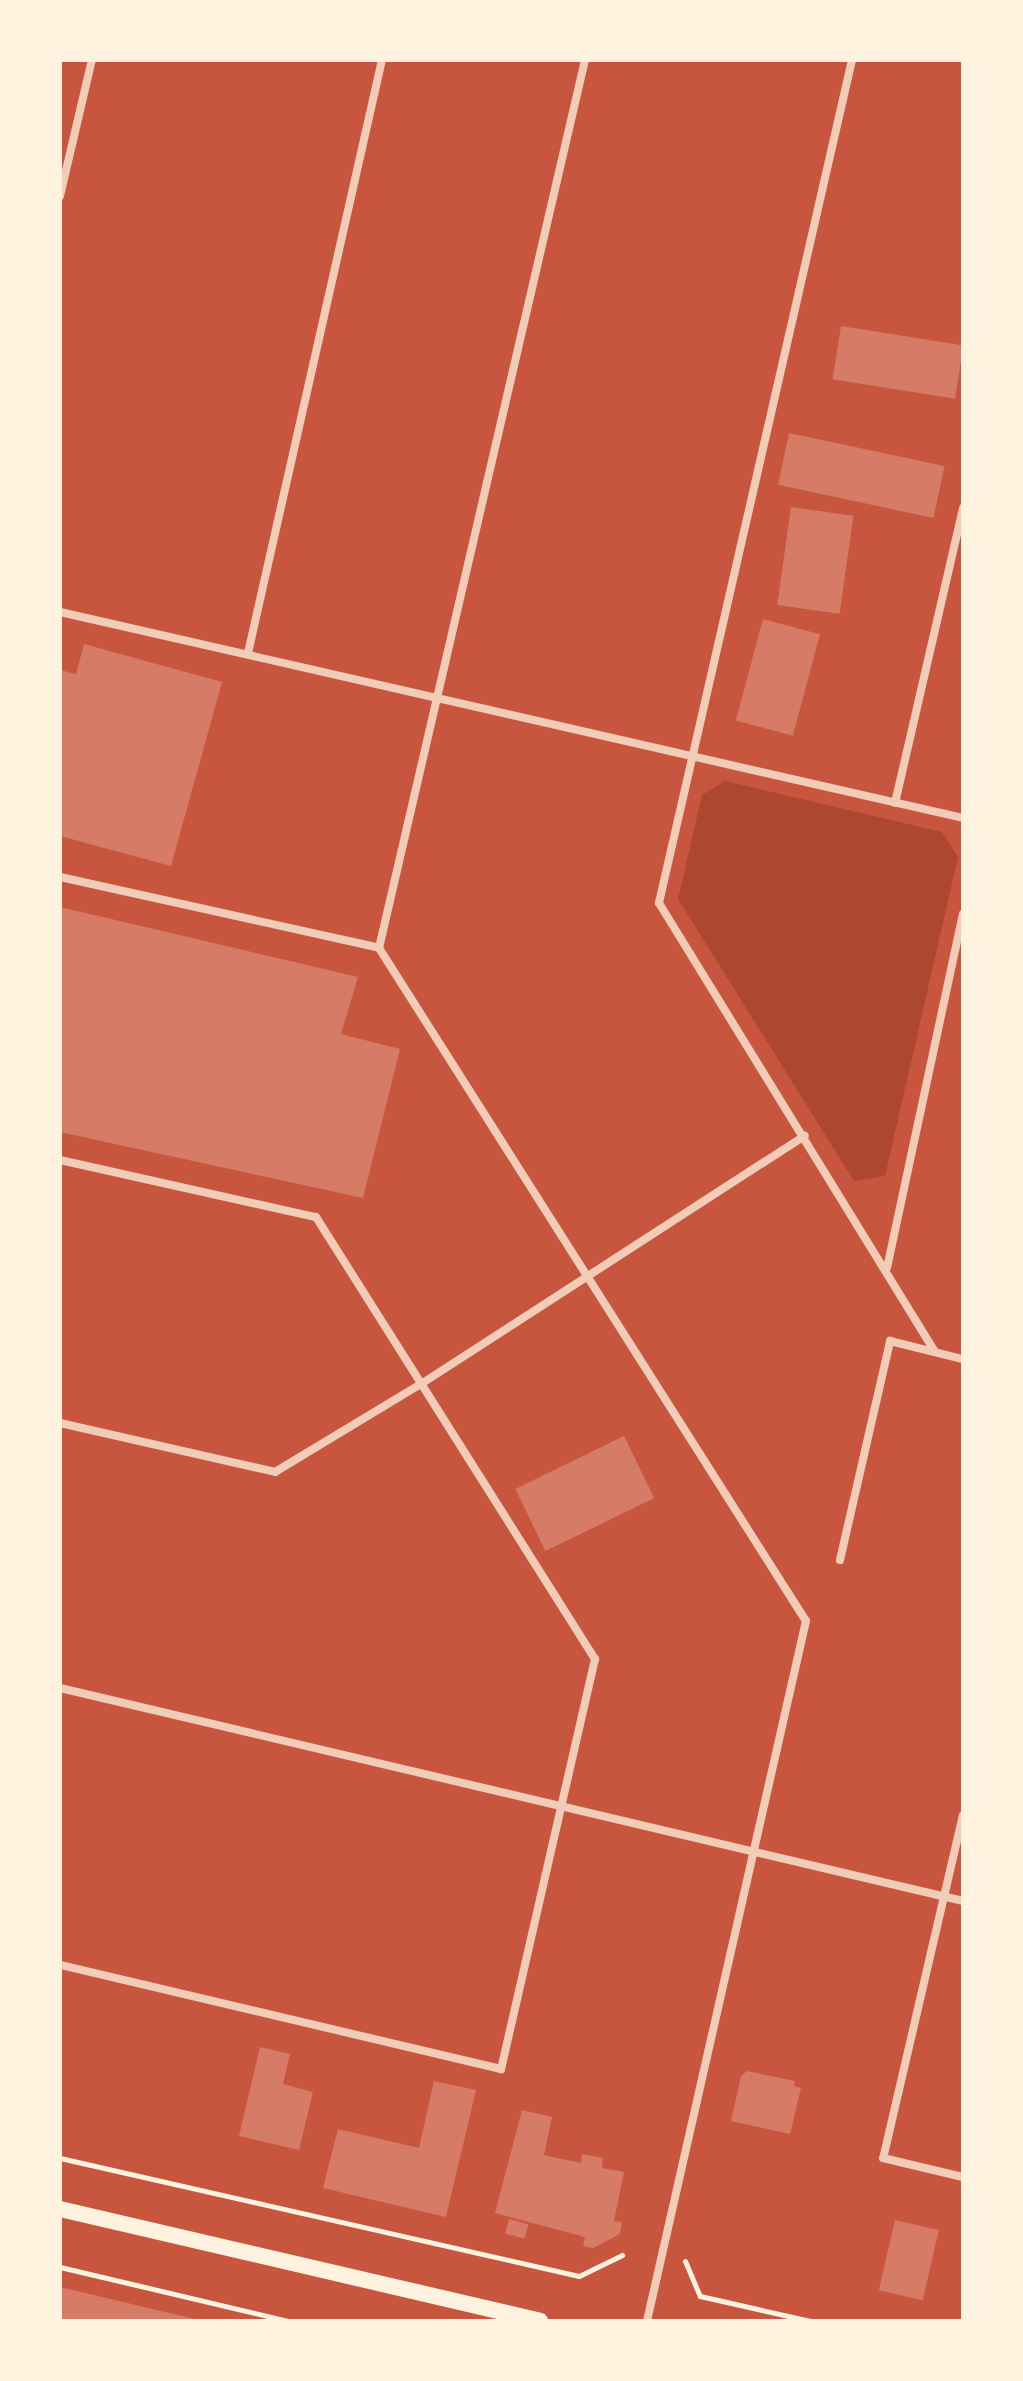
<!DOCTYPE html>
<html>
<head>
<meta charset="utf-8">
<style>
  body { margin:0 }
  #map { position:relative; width:1023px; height:2381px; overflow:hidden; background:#c8553d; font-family:"Nunito Sans",sans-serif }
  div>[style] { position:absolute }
  .green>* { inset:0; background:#ae4732 }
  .building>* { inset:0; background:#d67c66; transform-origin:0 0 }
  .path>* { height:5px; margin:-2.5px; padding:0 2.5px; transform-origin:2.5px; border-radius:2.5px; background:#fff3e0 }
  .minor>* { height:8px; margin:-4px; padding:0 4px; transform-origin:4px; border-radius:4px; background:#f1ccb7 }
  .secondary>* { height:16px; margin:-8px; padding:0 8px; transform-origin:8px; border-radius:8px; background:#fff3e0 }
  span { translate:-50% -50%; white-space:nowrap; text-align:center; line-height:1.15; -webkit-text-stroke:6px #fff3e0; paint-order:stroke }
  .frame { position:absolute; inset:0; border:62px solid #fff3e0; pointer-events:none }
</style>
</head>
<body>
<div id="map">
  <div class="green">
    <div style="clip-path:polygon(725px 781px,942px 832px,958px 857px,885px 1176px,854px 1181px,678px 899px,702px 795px)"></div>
  </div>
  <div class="building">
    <div style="left:841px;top:326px;width:124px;height:54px;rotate:9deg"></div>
    <div style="left:789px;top:433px;width:159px;height:53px;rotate:12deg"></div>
    <div style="left:791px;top:507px;width:63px;height:99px;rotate:8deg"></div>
    <div style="left:763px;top:619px;width:59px;height:105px;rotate:15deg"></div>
    <div style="clip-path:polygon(84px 644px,222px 682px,171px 866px,60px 836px,60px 670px,76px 674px)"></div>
    <div style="clip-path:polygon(60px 907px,358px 977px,341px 1034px,400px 1049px,363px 1198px,60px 1132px)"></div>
    <div style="left:624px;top:1436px;width:69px;height:121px;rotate:64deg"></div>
    <div style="clip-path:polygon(260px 2047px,290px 2054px,283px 2084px,313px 2092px,299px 2150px,239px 2136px)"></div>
    <div style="clip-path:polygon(747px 2071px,795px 2081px,794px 2086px,801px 2088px,790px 2134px,731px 2121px,741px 2076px)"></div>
    <div style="clip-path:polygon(434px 2081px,476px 2090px,446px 2217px,323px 2188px,338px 2129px,419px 2148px)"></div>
    <div style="clip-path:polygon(522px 2110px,552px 2117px,544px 2155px,581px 2163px,582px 2154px,603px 2158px,602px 2168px,624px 2172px,614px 2221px,622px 2222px,620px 2234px,593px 2248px,583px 2246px,585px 2237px,495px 2213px)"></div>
    <div style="left:509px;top:2219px;width:20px;height:15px;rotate:15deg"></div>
    <div style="left:895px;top:2220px;width:45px;height:72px;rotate:13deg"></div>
    <div style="clip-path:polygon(60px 2287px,199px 2320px,199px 2321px,60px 2321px)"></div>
  </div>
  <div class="path">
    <div style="left:60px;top:2158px;width:532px;rotate:12.81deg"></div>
    <div style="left:579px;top:2276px;width:48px;rotate:-26deg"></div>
    <div style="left:685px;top:2261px;width:38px;rotate:67deg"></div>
    <div style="left:700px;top:2296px;width:113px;rotate:12.8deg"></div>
    <div style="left:60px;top:2267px;width:234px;rotate:13.3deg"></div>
  </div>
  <div class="minor">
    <div style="left:852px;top:60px;width:865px;rotate:102.9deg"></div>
    <div style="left:659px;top:903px;width:527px;rotate:58.42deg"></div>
    <div style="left:60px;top:196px;width:140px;rotate:-76.8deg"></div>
    <div style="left:60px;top:612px;width:926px;rotate:12.85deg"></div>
    <div style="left:248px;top:653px;width:608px;rotate:-77.27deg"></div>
    <div style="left:895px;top:803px;width:303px;rotate:-77deg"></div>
    <div style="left:60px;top:877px;width:327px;rotate:12.5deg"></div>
    <div style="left:379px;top:948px;width:797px;rotate:57.61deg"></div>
    <div style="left:806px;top:1621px;width:718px;rotate:102.8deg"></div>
    <div style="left:379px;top:948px;width:912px;rotate:-76.94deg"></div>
    <div style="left:60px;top:1160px;width:262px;rotate:12.6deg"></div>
    <div style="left:316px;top:1217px;width:523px;rotate:57.74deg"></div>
    <div style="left:595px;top:1659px;width:421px;rotate:102.9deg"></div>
    <div style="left:501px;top:2069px;width:453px;rotate:-166.7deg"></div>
    <div style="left:887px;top:1268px;width:362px;rotate:-77.9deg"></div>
    <div style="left:60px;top:1423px;width:221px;rotate:12.8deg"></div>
    <div style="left:275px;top:1472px;width:170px;rotate:-31.1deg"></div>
    <div style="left:421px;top:1384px;width:457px;rotate:-32.9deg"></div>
    <div style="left:840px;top:1560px;width:225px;rotate:-77.1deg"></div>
    <div style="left:890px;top:1341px;width:75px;rotate:13.9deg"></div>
    <div style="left:60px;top:1688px;width:928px;rotate:13.27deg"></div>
    <div style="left:963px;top:1815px;width:352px;rotate:103.1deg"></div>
    <div style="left:883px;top:2158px;width:82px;rotate:13.4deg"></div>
  </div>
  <div class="secondary">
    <div style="left:60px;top:2209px;width:493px;rotate:13.1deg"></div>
  </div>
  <div class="frame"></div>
</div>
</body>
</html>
